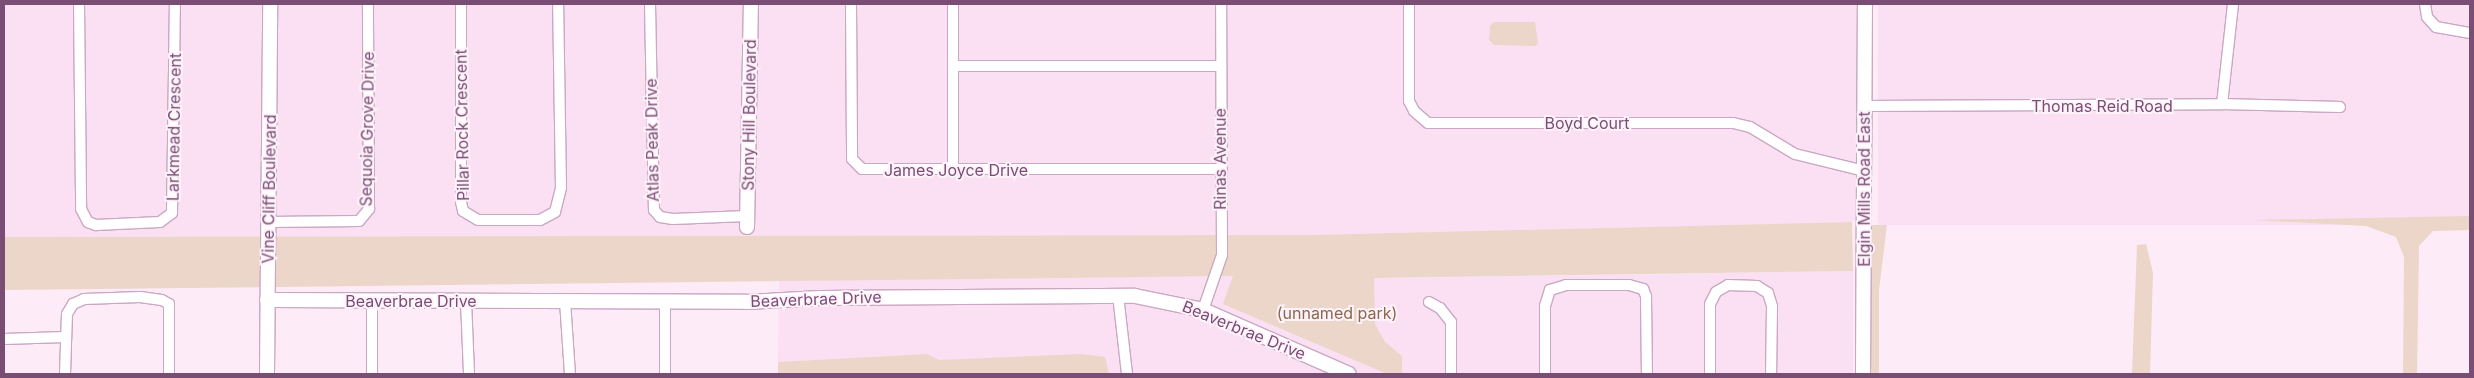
<!DOCTYPE html>
<html>
<head>
<meta charset="utf-8">
<style>
  body { margin:0 }
  #map { position:relative; width:2474px; height:378px; overflow:hidden; background:#fdecf7; font-family:Inter,sans-serif }
  div>[style] { position:absolute }
  .residential>* { inset:0; background:#fae0f2; transform-origin:0 0 }
  .green>* { inset:0; background:#ecd5c9 }
  .roads { filter:drop-shadow(1px 0 #caa8c3) drop-shadow(-1px 0 #caa8c3) drop-shadow(0 1px #caa8c3) drop-shadow(0 -1px #caa8c3) }
  .street>* { height:10px; margin:-5px; padding:0 5px; transform-origin:5px; border-radius:5px; background:#fff }
  .secondary>* { height:14px; margin:-7px; padding:0 7px; transform-origin:7px; border-radius:7px; background:#fff }
  span { translate:-50% -50%; white-space:nowrap; text-align:center; line-height:1.15; -webkit-text-stroke:4px #fff3fb; paint-order:stroke }
  .street-label { font-size:16px; color:#7a4d75 }
  .park-label { font-size:16px; color:#8c684a }
  .frame { position:absolute; inset:0; border:5px solid #7a4d75; pointer-events:none }
</style>
</head>
<body>
<div id="map">
  <div class="residential">
    <div style="clip-path:polygon(4px 4px,1857px 4px,1856px 218px,1852px 222px,1312px 235px,4px 237px)"></div>
    <div style="left:1878px;top:4px;width:592px;height:221px"></div>
    <div style="clip-path:polygon(1853px 271px,1853px 374px,1109px 374px,1105px 357px,939px 360px,927px 354px,778px 362px,779px 280px,1241px 276px,1406px 278px)"></div>
  </div>
  <div class="green">
    <div style="clip-path:polygon(1494px 22px,1535px 22px,1538px 43px,1536px 46px,1494px 45px,1489px 40px,1490px 26px)"></div>
    <div style="clip-path:polygon(2470px 216px,2470px 230px,2433px 231px,2419px 246px,2417px 374px,2403px 374px,2404px 257px,2396px 237px,2366px 226px,2252px 220px)"></div>
    <div style="clip-path:polygon(1852px 222px,1853px 271px,1374px 278px,1375px 324px,1385px 342px,1402px 356px,1402px 374px,1387px 374px,1223px 304px,1233px 276px,4px 290px,4px 237px,1312px 235px)"></div>
    <div style="clip-path:polygon(1871px 225px,1887px 225px,1879px 290px,1879px 374px,1871px 374px)"></div>
    <div style="clip-path:polygon(2146px 244px,2153px 273px,2150px 374px,2132px 374px,2137px 245px)"></div>
    <div style="clip-path:polygon(927px 354px,939px 360px,1081px 354px,1105px 357px,1109px 374px,778px 374px,778px 362px)"></div>
  </div>
  <div class="roads">
    <div class="street">
      <div style="left:79px;top:4px;width:205px;rotate:89.4deg"></div>
      <div style="left:81px;top:209px;width:15px;rotate:62deg"></div>
      <div style="left:88px;top:222px;width:9px;rotate:21deg"></div>
      <div style="left:96px;top:225px;width:64px;rotate:-2.7deg"></div>
      <div style="left:160px;top:222px;width:15px;rotate:-37deg"></div>
      <div style="left:172px;top:213px;width:209px;rotate:-89.2deg"></div>
      <div style="left:461px;top:4px;width:198px;rotate:90deg"></div>
      <div style="left:461px;top:202px;width:9px;rotate:77deg"></div>
      <div style="left:463px;top:211px;width:17px;rotate:31deg"></div>
      <div style="left:478px;top:220px;width:62px"></div>
      <div style="left:540px;top:220px;width:17px;rotate:-28deg"></div>
      <div style="left:555px;top:212px;width:25px;rotate:-76deg"></div>
      <div style="left:561px;top:188px;width:184px;rotate:-90.9deg"></div>
      <div style="left:650px;top:4px;width:206px;rotate:88.9deg"></div>
      <div style="left:654px;top:210px;width:9px;rotate:49deg"></div>
      <div style="left:660px;top:217px;width:13px;rotate:9deg"></div>
      <div style="left:673px;top:219px;width:74px;rotate:-2.3deg"></div>
      <div style="left:851px;top:4px;width:155px;rotate:89.6deg"></div>
      <div style="left:852px;top:159px;width:14px;rotate:45deg"></div>
      <div style="left:862px;top:169px;width:358px"></div>
      <div style="left:953px;top:4px;width:165px;rotate:90deg"></div>
      <div style="left:1409px;top:4px;width:97px;rotate:90deg"></div>
      <div style="left:1409px;top:101px;width:11px;rotate:63deg"></div>
      <div style="left:1414px;top:111px;width:18px;rotate:41deg"></div>
      <div style="left:1428px;top:123px;width:305px"></div>
      <div style="left:1733px;top:123px;width:17px;rotate:13deg"></div>
      <div style="left:1750px;top:127px;width:52px;rotate:31deg"></div>
      <div style="left:1795px;top:154px;width:71px;rotate:13.8deg"></div>
      <div style="left:2425px;top:4px;width:13px;rotate:81deg"></div>
      <div style="left:2427px;top:17px;width:13px;rotate:48deg"></div>
      <div style="left:2436px;top:27px;width:35px;rotate:10deg"></div>
      <div style="left:953px;top:66px;width:268px"></div>
      <div style="left:2222px;top:104px;width:101px;rotate:-83.7deg"></div>
      <div style="left:1864px;top:106px;width:358px;rotate:-0.3deg"></div>
      <div style="left:2222px;top:104px;width:118px;rotate:1.5deg"></div>
      <div style="left:269px;top:222px;width:90px;rotate:-0.6deg"></div>
      <div style="left:359px;top:221px;width:16px;rotate:-50deg"></div>
      <div style="left:369px;top:209px;width:205px;rotate:-90.3deg"></div>
      <div style="left:1118px;top:295px;width:80px;rotate:83.5deg"></div>
      <div style="left:372px;top:300px;width:74px;rotate:90deg"></div>
      <div style="left:466px;top:301px;width:73px;rotate:87.6deg"></div>
      <div style="left:565px;top:301px;width:73px;rotate:86.1deg"></div>
      <div style="left:1429px;top:302px;width:13px;rotate:29deg"></div>
      <div style="left:1440px;top:308px;width:18px;rotate:52deg"></div>
      <div style="left:1451px;top:322px;width:52px;rotate:90deg"></div>
      <div style="left:1203px;top:310px;width:58px;rotate:-70.9deg"></div>
      <div style="left:1222px;top:255px;width:251px;rotate:-90.2deg"></div>
      <div style="left:4px;top:339px;width:61px;rotate:-1.9deg"></div>
      <div style="left:65px;top:374px;width:60px;rotate:-88.1deg"></div>
      <div style="left:67px;top:314px;width:12px;rotate:-59deg"></div>
      <div style="left:73px;top:304px;width:12px;rotate:-24deg"></div>
      <div style="left:84px;top:299px;width:56px;rotate:-2deg"></div>
      <div style="left:140px;top:297px;width:22px;rotate:8deg"></div>
      <div style="left:162px;top:300px;width:8px;rotate:30deg"></div>
      <div style="left:169px;top:304px;width:70px;rotate:90deg"></div>
      <div style="left:665px;top:374px;width:73px;rotate:-90deg"></div>
      <div style="left:1545px;top:374px;width:68px;rotate:-90deg"></div>
      <div style="left:1545px;top:306px;width:17px;rotate:-73deg"></div>
      <div style="left:1550px;top:290px;width:17px;rotate:-17deg"></div>
      <div style="left:1566px;top:285px;width:63px"></div>
      <div style="left:1629px;top:285px;width:15px;rotate:16deg"></div>
      <div style="left:1643px;top:289px;width:8px;rotate:67deg"></div>
      <div style="left:1646px;top:296px;width:78px;rotate:89.3deg"></div>
      <div style="left:1710px;top:374px;width:70px;rotate:-90deg"></div>
      <div style="left:1710px;top:304px;width:13px;rotate:-63deg"></div>
      <div style="left:1716px;top:292px;width:14px;rotate:-30deg"></div>
      <div style="left:1728px;top:285px;width:29px;rotate:2deg"></div>
      <div style="left:1757px;top:286px;width:13px;rotate:32deg"></div>
      <div style="left:1768px;top:293px;width:14px;rotate:73deg"></div>
      <div style="left:1772px;top:306px;width:68px;rotate:90.8deg"></div>
    </div>
    <div class="secondary">
      <div style="left:747px;top:227px;width:223px;rotate:-89deg"></div>
      <div style="left:267px;top:300px;width:479px;rotate:0.2deg"></div>
      <div style="left:746px;top:302px;width:74px;rotate:-3.1deg"></div>
      <div style="left:820px;top:298px;width:315px;rotate:-0.4deg"></div>
      <div style="left:1135px;top:296px;width:69px;rotate:11.6deg"></div>
      <div style="left:1203px;top:310px;width:159px;rotate:23.7deg"></div>
      <div style="left:267px;top:374px;width:370px;rotate:-89.5deg"></div>
      <div style="left:1863px;top:374px;width:370px;rotate:-89.7deg"></div>
    </div>
  </div>
  <div class="street-label">
    <span style="left:2102px;top:106px">Thomas Reid Road</span>
    <span style="left:749px;top:115px;rotate:-89deg">Stony Hill Boulevard</span>
    <span style="left:1587px;top:123px">Boyd Court</span>
    <span style="left:462px;top:125px;rotate:-91deg">Pillar Rock Crescent</span>
    <span style="left:174px;top:127px;rotate:-89deg">Larkmead Crescent</span>
    <span style="left:367px;top:129px;rotate:-89deg">Sequoia Grove Drive</span>
    <span style="left:652px;top:140px;rotate:-91deg">Atlas Peak Drive</span>
    <span style="left:1220px;top:159px;rotate:-90deg">Rinas Avenue</span>
    <span style="left:956px;top:170px">James Joyce Drive</span>
    <span style="left:269px;top:189px;rotate:-89deg">Vine Cliff Boulevard</span>
    <span style="left:1864px;top:189px;rotate:-90deg">Elgin Mills Road East</span>
    <span style="left:816px;top:299px;rotate:-2deg">Beaverbrae Drive</span>
    <span style="left:411px;top:301px">Beaverbrae Drive</span>
    <span style="left:1244px;top:330px;rotate:22deg">Beaverbrae Drive</span>
  </div>
  <div class="park-label">
    <span style="left:1337px;top:313px">(unnamed park)</span>
  </div>
  <div class="frame"></div>
</div>
</body>
</html>
